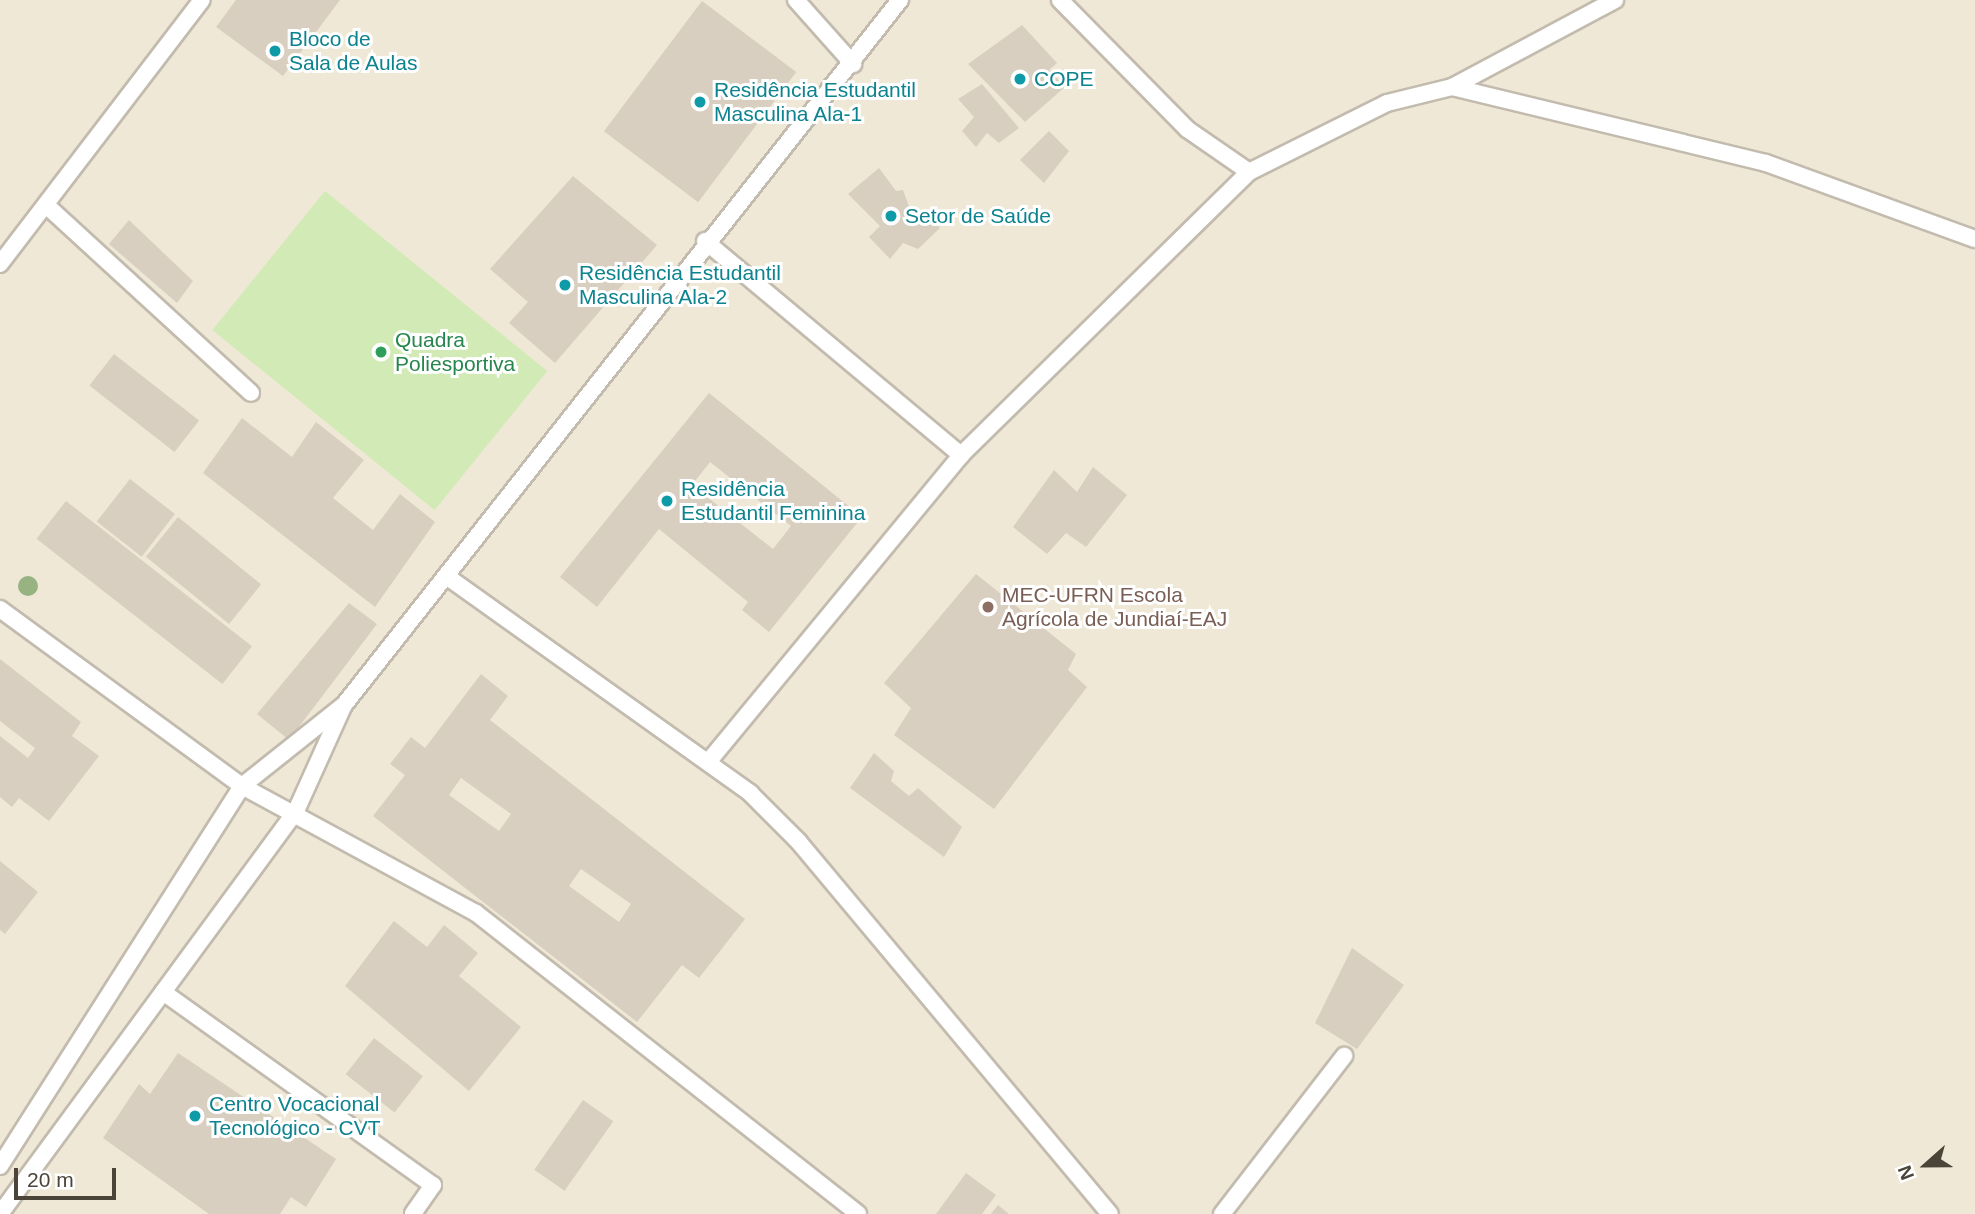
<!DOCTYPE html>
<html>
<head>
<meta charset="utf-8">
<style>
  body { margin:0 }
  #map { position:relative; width:1975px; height:1214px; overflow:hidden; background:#f6f3ec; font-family:Arial,sans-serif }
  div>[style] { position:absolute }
  .education>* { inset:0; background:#efe8d6; transform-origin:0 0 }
  .green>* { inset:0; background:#d2eab5; transform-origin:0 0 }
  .building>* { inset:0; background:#d8cfc1; transform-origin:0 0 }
  .roads { filter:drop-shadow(2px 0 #c2bbae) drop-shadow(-2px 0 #c2bbae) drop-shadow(0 2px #c2bbae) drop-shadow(0 -2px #c2bbae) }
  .lane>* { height:16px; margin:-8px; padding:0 8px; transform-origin:8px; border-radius:8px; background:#fff }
  .trees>* { width:20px; height:20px; margin:-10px; border-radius:50%; background:#97b381 }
  .dots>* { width:19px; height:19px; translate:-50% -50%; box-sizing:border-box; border:4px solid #fff; border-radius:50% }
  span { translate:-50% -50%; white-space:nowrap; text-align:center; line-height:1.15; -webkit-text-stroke:6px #fff; paint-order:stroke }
  .culture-label { font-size:21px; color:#0d838f }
  .left { translate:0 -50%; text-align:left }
  .leisure-label { font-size:21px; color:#27864d }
  .education-label { font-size:21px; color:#785e54 }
  .north { position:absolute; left:1891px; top:1130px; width:70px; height:70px; -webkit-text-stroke:5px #fff; paint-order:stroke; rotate:249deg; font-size:19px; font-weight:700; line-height:28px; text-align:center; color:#4b4439 }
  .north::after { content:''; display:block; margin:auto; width:24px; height:32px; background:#4b4439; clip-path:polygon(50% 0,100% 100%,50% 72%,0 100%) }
  .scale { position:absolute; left:14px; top:1168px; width:102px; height:32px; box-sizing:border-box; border:4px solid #4b4439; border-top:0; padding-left:9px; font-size:21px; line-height:24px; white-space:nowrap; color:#4b4439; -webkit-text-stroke:5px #fff; paint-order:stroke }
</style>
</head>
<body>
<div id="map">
  <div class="education">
    <div style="left:0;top:0;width:1975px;height:1214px"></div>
  </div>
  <div class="green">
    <div style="left:325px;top:191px;width:286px;height:179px;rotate:39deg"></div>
  </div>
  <div class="building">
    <div style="clip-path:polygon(236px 0,340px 0,283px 76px,216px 27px)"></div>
    <div style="left:702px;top:1px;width:118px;height:163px;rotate:37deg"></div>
    <div style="clip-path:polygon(1022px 25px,1057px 63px,1049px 70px,1065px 87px,1025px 122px,968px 64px)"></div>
    <div style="clip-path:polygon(982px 84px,1019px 128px,999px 143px,987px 133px,976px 147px,962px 131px,974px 117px,958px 99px)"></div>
    <div style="clip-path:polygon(1049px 131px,1069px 151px,1044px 183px,1020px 160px)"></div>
    <div style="clip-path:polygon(879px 168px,896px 191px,903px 190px,914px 220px,922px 210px,940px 228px,918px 249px,903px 243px,890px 259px,869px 237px,880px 226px,848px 194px)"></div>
    <div style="clip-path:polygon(573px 176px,657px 245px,555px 363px,509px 323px,528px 302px,490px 269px)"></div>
    <div style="clip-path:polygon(129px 220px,193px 281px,177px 303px,109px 244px)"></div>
    <div style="left:114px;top:354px;width:108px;height:40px;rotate:38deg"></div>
    <div style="clip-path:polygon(evenodd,709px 393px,862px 517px,769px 632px,742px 610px,748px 602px,659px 529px,597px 607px,560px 577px,709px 393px,710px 462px,791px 526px,773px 549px,692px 485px,710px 462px)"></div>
    <div style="clip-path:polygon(242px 418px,292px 457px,316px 422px,364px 460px,333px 498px,373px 530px,400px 494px,435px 522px,375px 607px,203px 473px)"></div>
    <div style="clip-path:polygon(1093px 467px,1127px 495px,1086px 547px,1066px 533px,1047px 554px,1013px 527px,1054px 470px,1077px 492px)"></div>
    <div style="left:130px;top:479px;width:57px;height:54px;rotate:38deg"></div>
    <div style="left:66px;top:501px;width:236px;height:48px;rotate:38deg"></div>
    <div style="left:178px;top:517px;width:107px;height:51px;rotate:39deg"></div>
    <div style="clip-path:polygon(976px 574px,1076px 654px,1068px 670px,1087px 687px,994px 809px,894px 735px,911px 708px,884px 683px)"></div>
    <div style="clip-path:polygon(349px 603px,377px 624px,289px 740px,257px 714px)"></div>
    <div style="clip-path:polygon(0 659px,81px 722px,72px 736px,99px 756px,49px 821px,19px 798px,12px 807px,0 797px,0 736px,28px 758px,35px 748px,0 721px)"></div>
    <div style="clip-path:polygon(evenodd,481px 674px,508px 696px,490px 720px,745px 919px,699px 978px,682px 965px,637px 1022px,373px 816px,405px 775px,390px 764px,411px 737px,425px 748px,481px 674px,461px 778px,511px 814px,499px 831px,449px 795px,461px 778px,481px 674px,581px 869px,631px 904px,619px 922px,569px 886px,581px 869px)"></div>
    <div style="clip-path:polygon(874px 753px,894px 771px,891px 781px,909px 796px,918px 788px,962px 827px,944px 857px,850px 788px)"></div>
    <div style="clip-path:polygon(0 861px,38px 892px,5px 934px,0 930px)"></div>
    <div style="clip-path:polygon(394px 921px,427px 947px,444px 925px,478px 953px,459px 976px,521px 1027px,469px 1091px,345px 986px)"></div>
    <div style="clip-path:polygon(1352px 948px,1404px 985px,1357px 1049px,1315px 1023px)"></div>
    <div style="left:374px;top:1038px;width:62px;height:46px;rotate:38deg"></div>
    <div style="clip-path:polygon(178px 1053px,336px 1159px,306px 1207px,291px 1197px,280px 1214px,209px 1214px,103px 1138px,139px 1084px,150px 1094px)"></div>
    <div style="left:583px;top:1100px;width:37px;height:85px;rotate:35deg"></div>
    <div style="clip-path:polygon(966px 1173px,996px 1195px,982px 1214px,936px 1214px)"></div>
    <div style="clip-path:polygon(998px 1205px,1009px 1214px,991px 1214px)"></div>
  </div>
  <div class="roads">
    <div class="lane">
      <div style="left:796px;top:0;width:86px;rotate:48.3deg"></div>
      <div style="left:1060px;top:0;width:181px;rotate:45.4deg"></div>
      <div style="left:1187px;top:129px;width:75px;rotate:34.7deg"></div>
      <div style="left:1249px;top:172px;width:154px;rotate:-26.6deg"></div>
      <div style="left:1387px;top:103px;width:67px;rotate:-13.8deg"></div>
      <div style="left:1452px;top:87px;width:323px;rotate:13.6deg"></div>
      <div style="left:1766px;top:163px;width:222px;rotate:20deg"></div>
      <div style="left:1452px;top:87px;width:185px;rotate:-28.1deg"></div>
      <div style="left:46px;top:205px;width:278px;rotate:42.5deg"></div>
      <div style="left:705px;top:241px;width:334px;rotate:39.9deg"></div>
      <div style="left:0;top:264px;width:332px;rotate:-52.6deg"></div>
      <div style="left:446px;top:576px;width:374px;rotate:35.5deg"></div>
      <div style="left:750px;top:793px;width:68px;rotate:45deg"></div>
      <div style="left:798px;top:841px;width:486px;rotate:50.1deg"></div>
      <div style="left:0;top:609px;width:300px;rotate:36.2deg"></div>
      <div style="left:242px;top:786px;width:266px;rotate:28.5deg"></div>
      <div style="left:476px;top:913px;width:486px;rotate:38.2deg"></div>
      <div style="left:709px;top:761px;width:396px;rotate:-50.5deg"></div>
      <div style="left:961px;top:455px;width:404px;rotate:-44.5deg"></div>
      <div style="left:163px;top:992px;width:332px;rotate:35.6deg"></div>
      <div style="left:433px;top:1185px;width:35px;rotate:125deg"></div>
      <div style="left:0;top:1166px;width:451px;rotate:-57.5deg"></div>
      <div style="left:242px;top:786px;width:130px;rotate:-38.5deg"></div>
      <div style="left:344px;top:705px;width:898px;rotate:-51.74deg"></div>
      <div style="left:0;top:1214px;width:500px;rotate:-53.7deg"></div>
      <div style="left:296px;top:811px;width:114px;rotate:-65.7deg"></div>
      <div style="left:1222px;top:1214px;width:200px;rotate:-52.3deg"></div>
    </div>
  </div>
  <div class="trees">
    <div style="left:28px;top:586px"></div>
  </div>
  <div class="dots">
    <div style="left:275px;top:51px;background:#0f9aa8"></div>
    <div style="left:1020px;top:79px;background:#0f9aa8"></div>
    <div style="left:700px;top:102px;background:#0f9aa8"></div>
    <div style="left:891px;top:216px;background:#0f9aa8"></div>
    <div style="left:565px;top:285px;background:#0f9aa8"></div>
    <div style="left:381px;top:352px;background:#2e9e5b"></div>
    <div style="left:667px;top:501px;background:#0f9aa8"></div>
    <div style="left:988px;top:607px;background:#8d6e63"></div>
    <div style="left:195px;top:1116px;background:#0f9aa8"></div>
  </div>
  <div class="culture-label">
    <span class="left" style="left:289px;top:51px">Bloco de<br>Sala de Aulas</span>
    <span class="left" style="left:1034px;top:79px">COPE</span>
    <span class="left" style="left:714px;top:102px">Residência Estudantil<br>Masculina Ala-1</span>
    <span class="left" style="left:905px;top:216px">Setor de Saúde</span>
    <span class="left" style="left:579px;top:285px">Residência Estudantil<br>Masculina Ala-2</span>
    <span class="left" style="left:681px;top:501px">Residência<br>Estudantil Feminina</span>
    <span class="left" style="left:209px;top:1116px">Centro Vocacional<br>Tecnológico - CVT</span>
  </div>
  <div class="leisure-label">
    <span class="left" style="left:395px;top:352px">Quadra<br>Poliesportiva</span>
  </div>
  <div class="education-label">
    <span class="left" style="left:1002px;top:607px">MEC-UFRN Escola<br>Agrícola de Jundiaí-EAJ</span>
  </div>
  <div class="north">N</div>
  <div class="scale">20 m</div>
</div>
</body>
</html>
